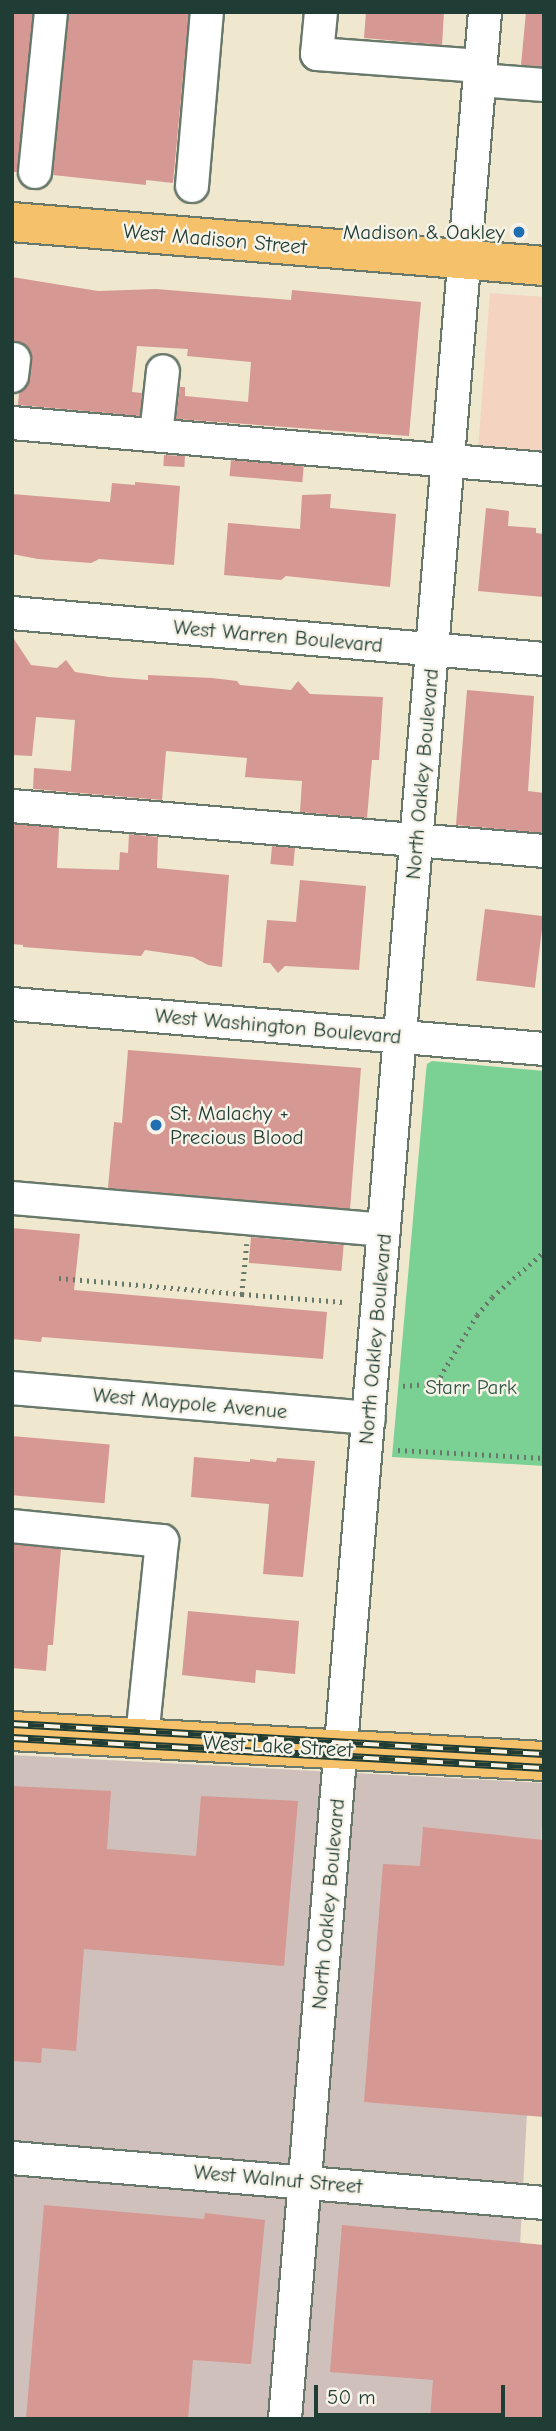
<!DOCTYPE html>
<html>
<head>
<meta charset="utf-8">
<style>
  body { margin:0 }
  #map { position:relative; width:556px; height:2431px; overflow:hidden; background:#efe7ce; font-family:"Comic Neue",sans-serif }
  div>[style] { position:absolute }
  .built>* { inset:0; background:#f4d3c0 }
  .industrial>* { inset:0; background:#d0c0bc; transform-origin:0 0 }
  .green>* { inset:0; background:#7bd093 }
  .building>* { inset:0; background:#d59893; transform-origin:0 0 }
  .path>* { height:4.5px; margin-top:-2.25px; transform-origin:0; background:repeating-linear-gradient(90deg,#68786a 0 2px,transparent 0 7px) }
  .roads { filter:drop-shadow(2px 0 #68786a) drop-shadow(-2px 0 #68786a) drop-shadow(0 2px #68786a) drop-shadow(0 -2px #68786a) }
  .minor>* { height:32px; margin:-16px; padding:0 16px; transform-origin:16px; border-radius:16px; background:#fff }
  .major>* { height:38px; margin:-19px; padding:0 19px; transform-origin:19px; border-radius:19px; background:#f5c16b }
  .rail>* { height:8px; margin-top:-4px; transform-origin:0; background:repeating-linear-gradient(90deg,#f7f3e8 0 16px,#1f3d34 0 32px); box-sizing:border-box; border-block:2px solid #1f3d34 }
  .dots>* { width:19px; height:19px; translate:-50% -50%; box-sizing:border-box; border:4px solid #f7f3e8; border-radius:50% }
  span { translate:-50% -50%; white-space:nowrap; text-align:center; line-height:1.15; -webkit-text-stroke:5px #f7f3e8; paint-order:stroke }
  .poi-label { font-size:21px; color:#1f3d34 }
  .right { translate:-100% -50%; text-align:right }
  .left { translate:0 -50%; text-align:left }
  .street-label { font-size:21px; color:#1f3d34 }
  .park-label { font-size:21px; color:#315a47 }
  .frame { position:absolute; inset:0; border:14px solid #1f3d34; pointer-events:none }
  .scale { position:absolute; left:314px; top:2385px; width:191px; height:32px; box-sizing:border-box; border:4px solid #1f3d34; border-top:0; padding-left:9px; font-size:21px; line-height:24px; white-space:nowrap; color:#1f3d34; -webkit-text-stroke:5px #f7f3e8; paint-order:stroke }
</style>
</head>
<body>
<div id="map">
  <div class="built">
    <div style="clip-path:polygon(490px 293px,544px 297px,544px 469px,477px 463px)"></div>
  </div>
  <div class="industrial">
    <div style="left:12px;top:1755px;width:533px;height:664px;rotate:3deg"></div>
  </div>
  <div class="green">
    <div style="clip-path:polygon(432px 1061px,544px 1071px,544px 1466px,392px 1457px,426px 1072px,427px 1064px)"></div>
  </div>
  <div class="building">
    <div style="clip-path:polygon(12px 12px,33px 12px,17px 172px,12px 172px)"></div>
    <div style="clip-path:polygon(69px 12px,189px 12px,173px 183px,146px 180px,146px 185px,53px 175px)"></div>
    <div style="clip-path:polygon(366px 12px,444px 12px,442px 45px,364px 38px)"></div>
    <div style="clip-path:polygon(526px 12px,544px 12px,544px 67px,521px 65px)"></div>
    <div style="clip-path:polygon(12px 277px,98px 291px,156px 289px,291px 300px,292px 290px,421px 302px,409px 436px,176px 419px,180px 387px,185px 387px,185px 396px,248px 402px,251px 362px,187px 356px,188px 349px,137px 346px,132px 392px,142px 393px,140px 416px,18px 405px,19px 393px,30px 379px,32px 360px,25px 345px,12px 341px)"></div>
    <div style="left:164px;top:455px;width:21px;height:11px;rotate:3deg"></div>
    <div style="left:231px;top:460px;width:73px;height:16px;rotate:5deg"></div>
    <div style="clip-path:polygon(135px 482px,180px 486px,174px 565px,99px 559px,91px 563px,38px 559px,12px 554px,12px 494px,110px 502px,112px 483px,135px 485px)"></div>
    <div style="clip-path:polygon(331px 494px,330px 508px,396px 514px,390px 587px,286px 576px,281px 580px,224px 575px,228px 523px,300px 529px,302px 495px)"></div>
    <div style="clip-path:polygon(486px 508px,509px 511px,508px 526px,536px 528px,536px 533px,544px 534px,544px 597px,478px 591px)"></div>
    <div style="clip-path:polygon(12px 636px,31px 665px,57px 668px,66px 660px,75px 672px,109px 677px,148px 680px,148px 675px,212px 678px,237px 681px,240px 685px,291px 690px,298px 681px,310px 694px,383px 697px,379px 760px,372px 760px,367px 818px,300px 812px,302px 781px,245px 777px,247px 758px,166px 751px,162px 800px,33px 789px,34px 768px,71px 771px,75px 720px,36px 717px,32px 756px,12px 755px)"></div>
    <div style="clip-path:polygon(467px 690px,534px 696px,528px 791px,544px 793px,544px 833px,456px 825px)"></div>
    <div style="clip-path:polygon(12px 824px,59px 828px,57px 868px,119px 870px,120px 852px,128px 853px,129px 834px,158px 837px,157px 868px,229px 875px,222px 967px,208px 965px,193px 957px,145px 950px,141px 956px,23px 947px,23px 945px,12px 944px)"></div>
    <div style="left:272px;top:846px;width:23px;height:18px;rotate:5deg"></div>
    <div style="clip-path:polygon(300px 880px,366px 886px,359px 970px,285px 966px,278px 973px,270px 963px,263px 963px,267px 920px,296px 922px)"></div>
    <div style="left:485px;top:909px;width:59px;height:72px;rotate:7deg"></div>
    <div style="clip-path:polygon(128px 1050px,361px 1068px,350px 1209px,108px 1188px,114px 1122px,122px 1123px)"></div>
    <div style="clip-path:polygon(12px 1228px,80px 1234px,74px 1290px,327px 1312px,323px 1359px,42px 1337px,41px 1342px,12px 1339px)"></div>
    <div style="left:251px;top:1237px;width:93px;height:26px;rotate:5deg"></div>
    <div style="left:12px;top:1436px;width:98px;height:59px;rotate:5deg"></div>
    <div style="clip-path:polygon(194px 1457px,250px 1462px,250px 1459px,276px 1462px,277px 1458px,315px 1461px,303px 1577px,263px 1574px,269px 1504px,191px 1497px)"></div>
    <div style="clip-path:polygon(12px 1544px,61px 1549px,53px 1645px,48px 1645px,46px 1671px,12px 1668px)"></div>
    <div style="clip-path:polygon(188px 1611px,299px 1621px,295px 1674px,256px 1670px,255px 1683px,182px 1675px)"></div>
    <div style="clip-path:polygon(12px 1786px,111px 1791px,107px 1849px,196px 1856px,201px 1796px,298px 1801px,284px 1966px,84px 1949px,76px 2051px,42px 2048px,41px 2063px,12px 2061px)"></div>
    <div style="clip-path:polygon(423px 1827px,544px 1840px,544px 2117px,364px 2102px,383px 1864px,420px 1866px)"></div>
    <div style="clip-path:polygon(44px 2205px,204px 2219px,205px 2213px,265px 2220px,251px 2364px,193px 2360px,188px 2419px,26px 2419px)"></div>
    <div style="clip-path:polygon(342px 2225px,544px 2245px,544px 2419px,430px 2419px,433px 2380px,330px 2372px)"></div>
  </div>
  <div class="path">
    <div style="left:247px;top:1244px;width:50px;rotate:95.7deg"></div>
    <div style="left:242px;top:1294px;width:102px;rotate:4.5deg"></div>
    <div style="left:59px;top:1278px;width:184px;rotate:5deg"></div>
    <div style="left:403px;top:1386px;width:25px;rotate:-5deg"></div>
    <div style="left:428px;top:1384px;width:14px;rotate:-30deg"></div>
    <div style="left:440px;top:1377px;width:72px;rotate:-59.2deg"></div>
    <div style="left:477px;top:1315px;width:23px;rotate:-50deg"></div>
    <div style="left:492px;top:1297px;width:69px;rotate:-40.9deg"></div>
    <div style="left:398px;top:1450px;width:146px;rotate:3.1deg"></div>
  </div>
  <div class="roads">
    <div class="minor">
      <div style="left:321px;top:12px;width:42px;rotate:95.4deg"></div>
      <div style="left:317px;top:54px;width:164px;rotate:4.2deg"></div>
      <div style="left:479px;top:80px;width:65px;rotate:4.4deg"></div>
      <div style="left:35px;top:172px;width:161px;rotate:-84.3deg"></div>
      <div style="left:192px;top:186px;width:175px;rotate:-85.1deg"></div>
      <div style="left:12px;top:376px;width:17px;rotate:-83deg"></div>
      <div style="left:12px;top:423px;width:534px;rotate:4.94deg"></div>
      <div style="left:156px;top:435px;width:64px;rotate:-83.8deg"></div>
      <div style="left:12px;top:613px;width:534px;rotate:4.94deg"></div>
      <div style="left:12px;top:806px;width:534px;rotate:4.83deg"></div>
      <div style="left:12px;top:1004px;width:534px;rotate:4.83deg"></div>
      <div style="left:12px;top:1198px;width:373px;rotate:4.9deg"></div>
      <div style="left:12px;top:1388px;width:358px;rotate:4.8deg"></div>
      <div style="left:12px;top:1526px;width:151px;rotate:5.7deg"></div>
      <div style="left:162px;top:1541px;width:198px;rotate:95.8deg"></div>
      <div style="left:12px;top:2158px;width:534px;rotate:4.83deg"></div>
      <div style="left:285px;top:2419px;width:2415px;rotate:-85.25deg"></div>
    </div>
    <div class="major">
      <div style="left:12px;top:222px;width:534px;rotate:4.73deg"></div>
      <div style="left:12px;top:1731px;width:533px;rotate:3.23deg"></div>
    </div>
  </div>
  <div class="rail">
    <div style="left:12px;top:1724px;width:533px;rotate:3.23deg"></div>
    <div style="left:12px;top:1738px;width:533px;rotate:3.23deg"></div>
  </div>
  <div class="dots">
    <div style="left:519px;top:232px;background:#1f6fb2"></div>
    <div style="left:156px;top:1125px;background:#1f6fb2"></div>
  </div>
  <div class="poi-label">
    <span class="right" style="left:505px;top:232px">Madison &amp; Oakley</span>
    <span class="left" style="left:170px;top:1125px">St. Malachy +<br>Precious Blood</span>
  </div>
  <div class="street-label">
    <span style="left:215px;top:239px;rotate:5deg">West Madison Street</span>
    <span style="left:278px;top:636px;rotate:5deg">West Warren Boulevard</span>
    <span style="left:422px;top:774px;rotate:-85deg">North Oakley Boulevard</span>
    <span style="left:278px;top:1026px;rotate:5deg">West Washington Boulevard</span>
    <span style="left:375px;top:1339px;rotate:-85deg">North Oakley Boulevard</span>
    <span style="left:190px;top:1403px;rotate:5deg">West Maypole Avenue</span>
    <span style="left:278px;top:1746px;rotate:3deg">West Lake Street</span>
    <span style="left:328px;top:1904px;rotate:-85deg">North Oakley Boulevard</span>
    <span style="left:278px;top:2179px;rotate:5deg">West Walnut Street</span>
  </div>
  <div class="park-label">
    <span style="left:471px;top:1387px">Starr Park</span>
  </div>
  <div class="frame"></div>
  <div class="scale">50 m</div>
</div>
</body>
</html>
